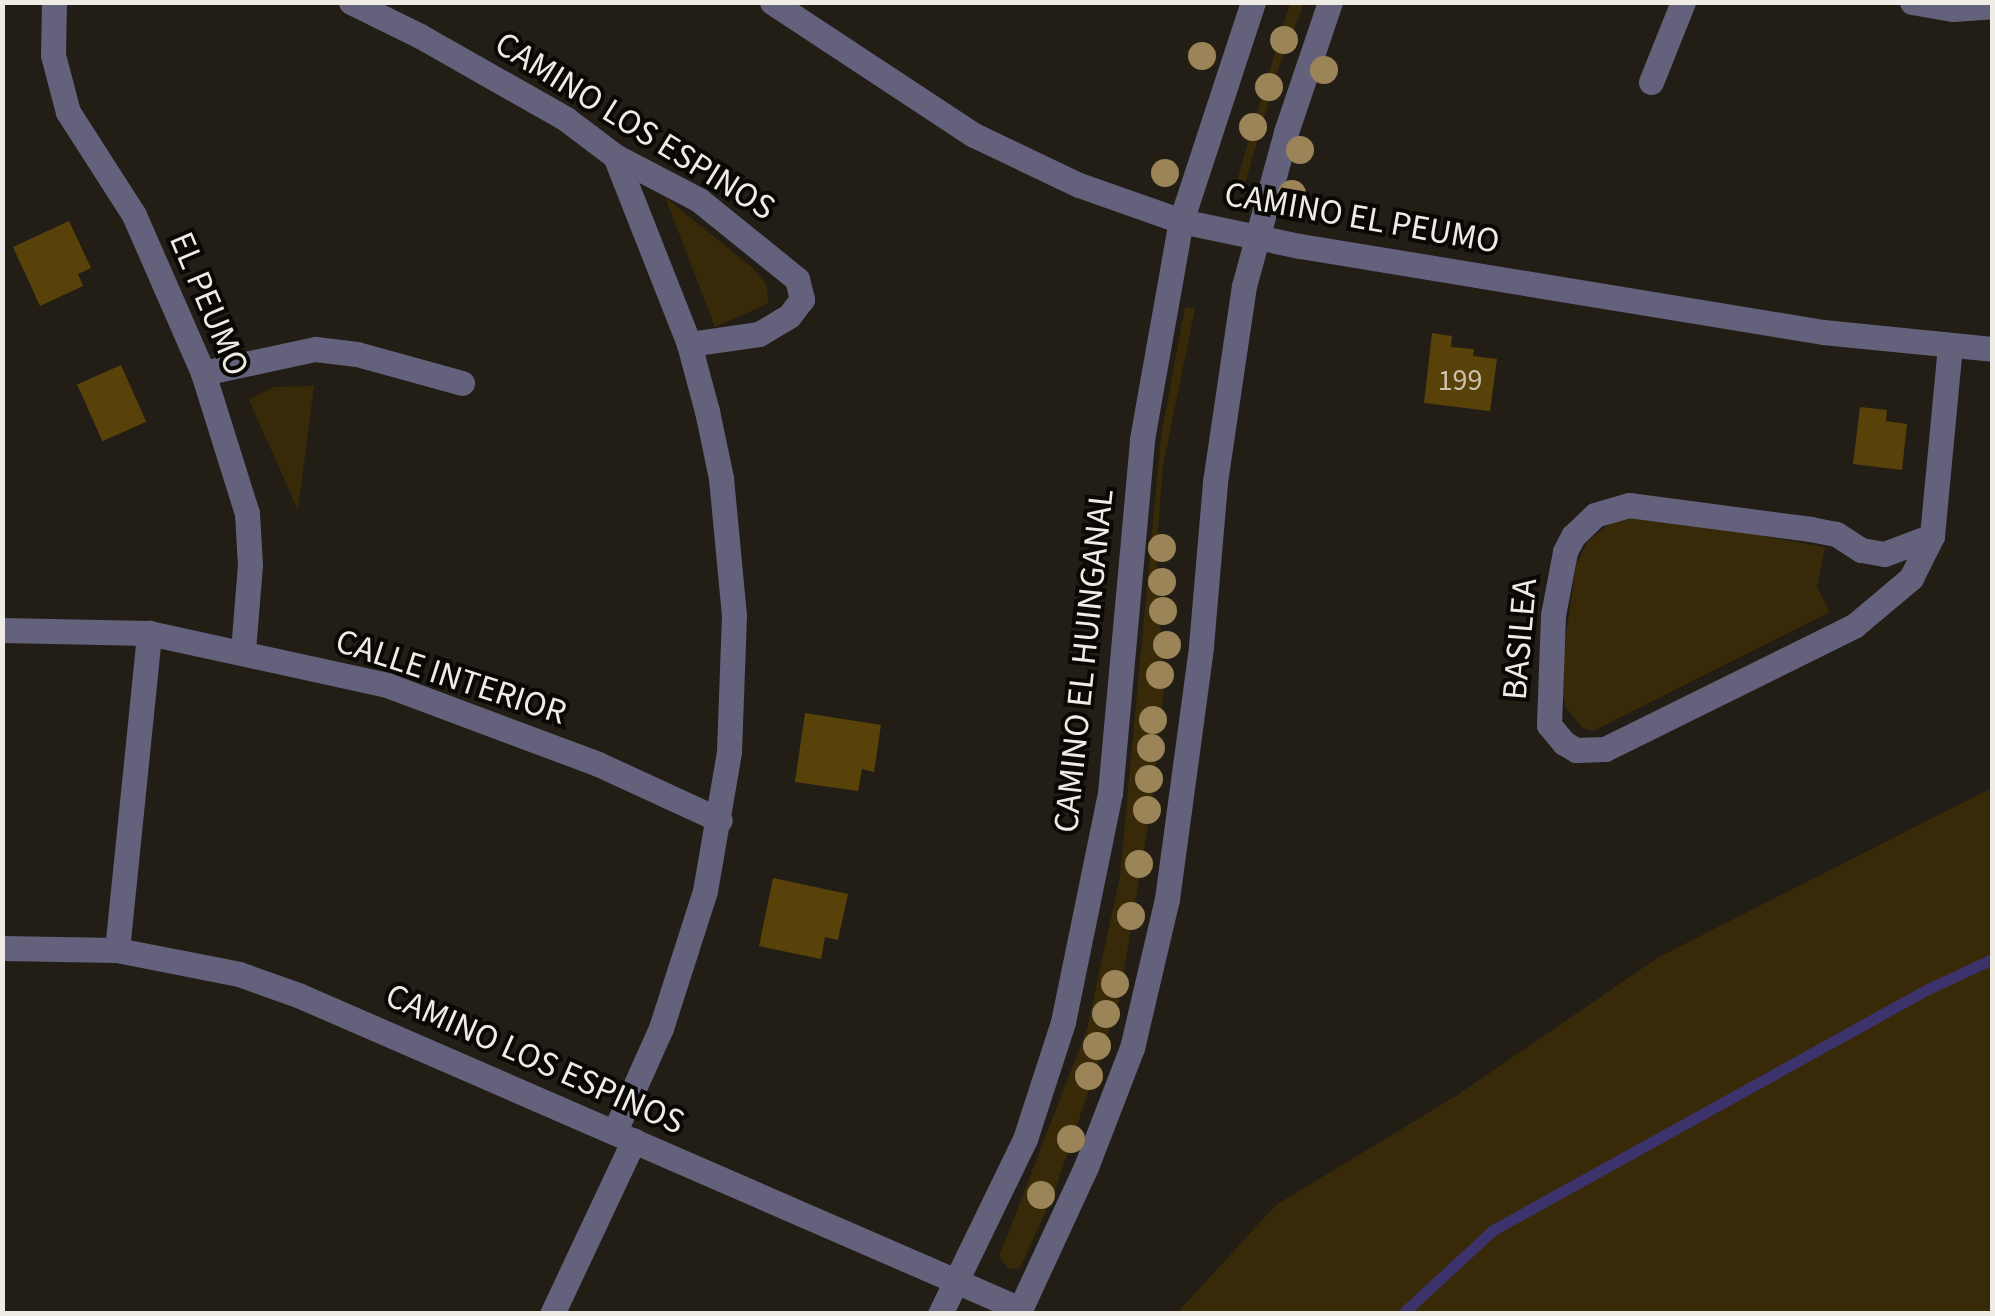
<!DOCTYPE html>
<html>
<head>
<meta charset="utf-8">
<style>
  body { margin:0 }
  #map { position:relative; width:1995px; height:1316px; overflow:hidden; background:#221e15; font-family:"Source Sans 3",sans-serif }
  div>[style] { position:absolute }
  .green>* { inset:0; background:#382a09 }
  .stream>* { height:11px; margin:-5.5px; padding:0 5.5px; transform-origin:5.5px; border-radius:5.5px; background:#3d336c }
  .building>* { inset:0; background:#59420a; transform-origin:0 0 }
  .minor>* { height:25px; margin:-12.5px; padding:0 12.5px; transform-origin:12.5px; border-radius:12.5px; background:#63617c }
  .trees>* { width:28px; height:28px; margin:-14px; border-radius:50%; background:#9a8458 }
  span { translate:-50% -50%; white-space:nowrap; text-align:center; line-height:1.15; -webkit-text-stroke:8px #0a0805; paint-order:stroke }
  .number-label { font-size:30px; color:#cac2af }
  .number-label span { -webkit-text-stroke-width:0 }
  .street-label { font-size:35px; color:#efece6 }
  .frame { position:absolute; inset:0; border:5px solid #efece6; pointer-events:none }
</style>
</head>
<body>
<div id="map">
  <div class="green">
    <div style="clip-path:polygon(1290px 3px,1304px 3px,1279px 67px,1243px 190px,1235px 187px)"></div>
    <div style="clip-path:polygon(665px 197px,753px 268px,766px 284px,769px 303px,715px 327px)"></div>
    <div style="clip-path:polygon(1185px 307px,1195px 308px,1163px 466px,1156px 554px,1164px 687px,1152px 801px,1119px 1001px,1054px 1193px,1020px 1268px,1009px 1269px,999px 1257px,1087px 1029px,1120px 876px,1161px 437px)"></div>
    <div style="clip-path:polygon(314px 386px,298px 510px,249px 400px,273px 387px)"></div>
    <div style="clip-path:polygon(1638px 514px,1825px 547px,1817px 587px,1830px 612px,1593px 731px,1582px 728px,1565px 706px,1560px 679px,1576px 565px,1588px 541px,1609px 524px)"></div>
    <div style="clip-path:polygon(1992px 788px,1992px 1313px,1177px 1313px,1276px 1205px,1456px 1096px,1659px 957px)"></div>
  </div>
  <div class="stream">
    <div style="left:1402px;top:1314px;width:124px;rotate:-42.7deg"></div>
    <div style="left:1493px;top:1230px;width:497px;rotate:-29deg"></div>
    <div style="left:1928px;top:989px;width:71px;rotate:-25.1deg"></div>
  </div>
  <div class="building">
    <div style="clip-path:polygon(69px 221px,91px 268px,78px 274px,83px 286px,40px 306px,13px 247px)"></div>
    <div style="clip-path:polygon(1432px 333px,1452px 336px,1451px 347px,1474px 349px,1473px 356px,1497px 359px,1490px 411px,1424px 403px)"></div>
    <div style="left:121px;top:365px;width:62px;height:48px;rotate:66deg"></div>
    <div style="clip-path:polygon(1860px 407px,1887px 410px,1886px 421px,1907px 424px,1902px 470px,1853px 464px)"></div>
    <div style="clip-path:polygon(805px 713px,881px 725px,874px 772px,862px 769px,858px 791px,795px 782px)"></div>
    <div style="clip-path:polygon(773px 878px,848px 894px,838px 940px,825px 937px,821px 959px,759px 946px)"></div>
  </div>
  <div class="minor">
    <div style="left:54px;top:2px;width:53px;rotate:91.1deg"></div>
    <div style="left:53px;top:55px;width:59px;rotate:75.3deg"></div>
    <div style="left:68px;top:112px;width:122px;rotate:57.3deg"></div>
    <div style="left:134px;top:215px;width:172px;rotate:66.4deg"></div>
    <div style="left:203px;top:373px;width:147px;rotate:72.6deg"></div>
    <div style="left:247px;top:513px;width:52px;rotate:86.7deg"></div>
    <div style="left:250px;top:565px;width:86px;rotate:94.7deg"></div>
    <div style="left:351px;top:2px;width:77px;rotate:26.2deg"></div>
    <div style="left:420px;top:36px;width:168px;rotate:29.6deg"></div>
    <div style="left:566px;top:119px;width:61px;rotate:37.1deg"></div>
    <div style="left:615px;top:156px;width:95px;rotate:27.6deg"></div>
    <div style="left:699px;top:200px;width:126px;rotate:38.9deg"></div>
    <div style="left:797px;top:279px;width:21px;rotate:76deg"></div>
    <div style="left:802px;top:299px;width:21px;rotate:127deg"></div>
    <div style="left:789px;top:316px;width:35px;rotate:149deg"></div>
    <div style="left:759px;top:334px;width:71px;rotate:171.9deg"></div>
    <div style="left:772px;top:2px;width:242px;rotate:33.4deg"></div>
    <div style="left:974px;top:135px;width:116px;rotate:25.5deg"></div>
    <div style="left:1079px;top:185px;width:108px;rotate:19.4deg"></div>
    <div style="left:1181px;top:221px;width:122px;rotate:11.9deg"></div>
    <div style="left:1300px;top:246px;width:530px;rotate:9.34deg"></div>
    <div style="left:1823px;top:332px;width:170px;rotate:5.7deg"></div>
    <div style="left:1912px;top:2px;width:42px;rotate:9.7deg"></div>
    <div style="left:1953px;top:9px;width:39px;rotate:-4deg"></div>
    <div style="left:1651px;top:82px;width:86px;rotate:-68.2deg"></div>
    <div style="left:615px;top:156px;width:202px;rotate:68.5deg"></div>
    <div style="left:689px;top:344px;width:69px;rotate:75deg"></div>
    <div style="left:707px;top:411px;width:68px;rotate:78.2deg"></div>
    <div style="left:721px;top:478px;width:138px;rotate:84.6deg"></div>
    <div style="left:734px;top:615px;width:137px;rotate:92.1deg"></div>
    <div style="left:729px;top:752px;width:141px;rotate:99.8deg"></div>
    <div style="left:705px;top:891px;width:144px;rotate:107.8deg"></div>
    <div style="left:661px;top:1028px;width:113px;rotate:114.1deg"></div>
    <div style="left:203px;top:373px;width:115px;rotate:-12.1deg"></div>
    <div style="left:315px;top:349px;width:42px;rotate:6.8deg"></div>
    <div style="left:357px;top:354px;width:109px;rotate:15.4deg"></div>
    <div style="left:1932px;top:536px;width:51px;rotate:159.4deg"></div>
    <div style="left:1884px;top:554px;width:23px;rotate:-170deg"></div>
    <div style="left:1861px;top:550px;width:30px;rotate:-147deg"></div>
    <div style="left:1836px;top:534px;width:25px;rotate:-169deg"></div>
    <div style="left:1811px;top:529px;width:184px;rotate:-172.5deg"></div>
    <div style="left:1629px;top:505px;width:35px;rotate:164deg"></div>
    <div style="left:1595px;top:515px;width:30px;rotate:136deg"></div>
    <div style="left:1573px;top:536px;width:18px;rotate:117deg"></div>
    <div style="left:1565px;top:552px;width:64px;rotate:100.8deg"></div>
    <div style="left:1553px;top:615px;width:110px;rotate:92.1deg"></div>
    <div style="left:1549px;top:725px;width:23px;rotate:50deg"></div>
    <div style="left:1564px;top:743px;width:14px;rotate:30deg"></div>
    <div style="left:1576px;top:750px;width:29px;rotate:-2deg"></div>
    <div style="left:1605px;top:749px;width:278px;rotate:-26.3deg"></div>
    <div style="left:1854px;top:626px;width:75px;rotate:-40.1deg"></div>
    <div style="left:1911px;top:578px;width:47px;rotate:-63.4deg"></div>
    <div style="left:1932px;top:536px;width:190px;rotate:-84.6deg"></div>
    <div style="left:2px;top:630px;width:147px;rotate:1.2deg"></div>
    <div style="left:149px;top:633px;width:244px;rotate:12.3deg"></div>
    <div style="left:387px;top:685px;width:225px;rotate:20.5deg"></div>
    <div style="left:598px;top:764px;width:134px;rotate:24.7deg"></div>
    <div style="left:2px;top:948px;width:115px;rotate:1deg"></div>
    <div style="left:117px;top:950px;width:124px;rotate:11.1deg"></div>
    <div style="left:239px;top:974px;width:63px;rotate:19.6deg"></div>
    <div style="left:298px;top:995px;width:787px;rotate:23.5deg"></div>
    <div style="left:117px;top:950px;width:319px;rotate:-84.2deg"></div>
    <div style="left:552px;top:1314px;width:192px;rotate:-64.8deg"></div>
    <div style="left:940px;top:1314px;width:195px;rotate:-64.1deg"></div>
    <div style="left:1025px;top:1139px;width:123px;rotate:-72deg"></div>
    <div style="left:1063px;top:1022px;width:234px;rotate:-78.4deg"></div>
    <div style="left:1110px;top:793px;width:355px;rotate:-84.8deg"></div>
    <div style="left:1142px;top:439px;width:221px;rotate:-79.9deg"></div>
    <div style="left:1181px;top:221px;width:231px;rotate:-71.8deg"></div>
    <div style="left:1018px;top:1314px;width:162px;rotate:-65.2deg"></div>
    <div style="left:1086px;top:1167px;width:128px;rotate:-68.9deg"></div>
    <div style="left:1132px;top:1048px;width:153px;rotate:-76.8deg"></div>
    <div style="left:1167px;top:899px;width:255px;rotate:-82.3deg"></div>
    <div style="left:1201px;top:646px;width:165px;rotate:-85.1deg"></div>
    <div style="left:1215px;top:482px;width:198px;rotate:-81.6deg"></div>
    <div style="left:1244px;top:286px;width:160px;rotate:-74.7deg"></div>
    <div style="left:1286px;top:132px;width:137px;rotate:-71.3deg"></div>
  </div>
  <div class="trees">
    <div style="left:1284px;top:40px"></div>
    <div style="left:1202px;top:56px"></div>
    <div style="left:1324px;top:70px"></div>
    <div style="left:1269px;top:87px"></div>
    <div style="left:1253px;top:127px"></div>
    <div style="left:1300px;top:150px"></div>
    <div style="left:1165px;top:173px"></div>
    <div style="left:1292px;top:194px"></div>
    <div style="left:1162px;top:548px"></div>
    <div style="left:1162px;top:582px"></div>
    <div style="left:1163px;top:611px"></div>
    <div style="left:1167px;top:645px"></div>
    <div style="left:1160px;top:675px"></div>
    <div style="left:1153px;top:720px"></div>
    <div style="left:1151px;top:748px"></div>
    <div style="left:1149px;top:779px"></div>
    <div style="left:1147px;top:810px"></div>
    <div style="left:1139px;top:864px"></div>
    <div style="left:1131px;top:916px"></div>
    <div style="left:1115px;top:984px"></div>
    <div style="left:1106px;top:1014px"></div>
    <div style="left:1097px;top:1046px"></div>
    <div style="left:1089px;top:1076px"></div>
    <div style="left:1071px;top:1139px"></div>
    <div style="left:1041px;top:1195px"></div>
  </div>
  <div class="number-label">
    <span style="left:1460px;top:381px">199</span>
  </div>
  <div class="street-label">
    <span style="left:635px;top:126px;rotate:32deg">CAMINO LOS ESPINOS</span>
    <span style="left:1362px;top:218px;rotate:10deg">CAMINO EL PEUMO</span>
    <span style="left:209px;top:304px;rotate:67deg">EL PEUMO</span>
    <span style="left:1520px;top:639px;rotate:-85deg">BASILEA</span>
    <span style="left:1084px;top:661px;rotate:-84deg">CAMINO EL HUINGANAL</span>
    <span style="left:451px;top:677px;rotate:18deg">CALLE INTERIOR</span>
    <span style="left:535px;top:1059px;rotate:24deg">CAMINO LOS ESPINOS</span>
  </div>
  <div class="frame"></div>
</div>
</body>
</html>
